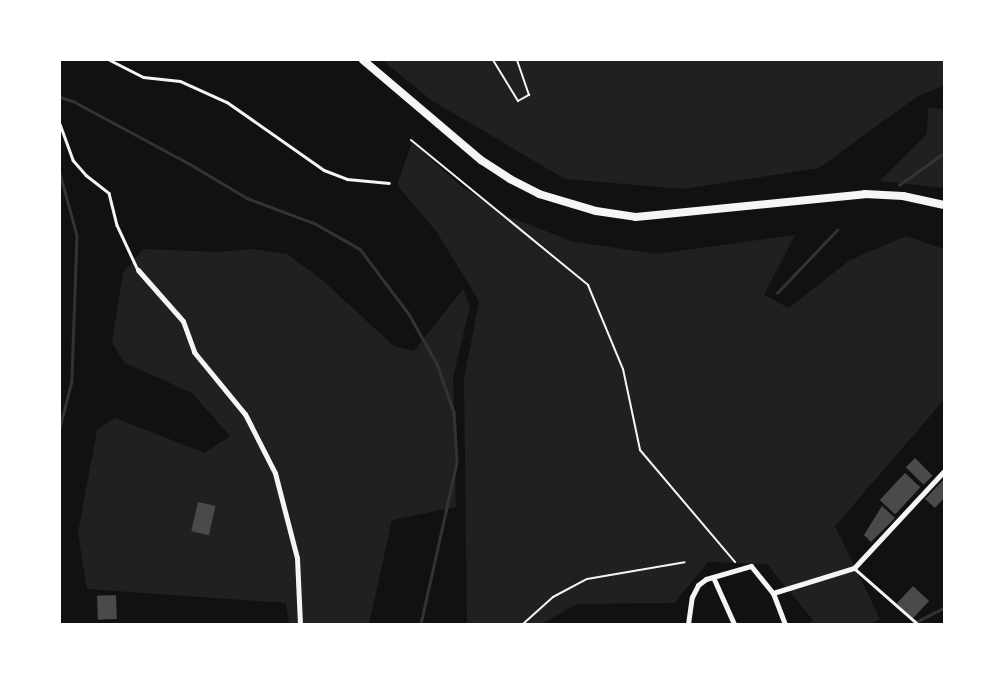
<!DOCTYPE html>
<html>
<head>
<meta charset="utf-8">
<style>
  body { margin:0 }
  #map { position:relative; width:1004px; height:684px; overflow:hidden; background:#111; font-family:Karla,sans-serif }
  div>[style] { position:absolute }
  .green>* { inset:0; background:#202020 }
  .stream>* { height:2.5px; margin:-1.25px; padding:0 1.25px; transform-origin:1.25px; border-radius:1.25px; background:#333 }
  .building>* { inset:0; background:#4a4a4a; transform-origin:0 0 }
  .path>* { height:2px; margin:-1px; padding:0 1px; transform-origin:1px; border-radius:1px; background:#f5f5f5 }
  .service>* { height:2.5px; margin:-1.25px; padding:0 1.25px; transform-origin:1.25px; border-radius:1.25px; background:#f5f5f5 }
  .minor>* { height:5px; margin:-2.5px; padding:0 2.5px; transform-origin:2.5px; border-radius:2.5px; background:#f5f5f5 }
  .primary>* { height:8px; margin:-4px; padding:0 4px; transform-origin:4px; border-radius:4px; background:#f5f5f5 }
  span { translate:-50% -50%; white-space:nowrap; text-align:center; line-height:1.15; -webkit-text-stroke:6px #fff; paint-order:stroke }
  .frame { position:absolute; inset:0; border:61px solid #fff; pointer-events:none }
</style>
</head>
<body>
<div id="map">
  <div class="green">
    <div style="clip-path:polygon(382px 60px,944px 60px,944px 86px,918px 96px,819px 168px,683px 189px,565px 179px,431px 100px)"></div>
    <div style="clip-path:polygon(928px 108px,944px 109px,944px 188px,880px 181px,927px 134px)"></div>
    <div style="clip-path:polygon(412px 142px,461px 186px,510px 217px,571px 241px,656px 254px,795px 235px,764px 295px,789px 308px,850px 260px,906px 236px,944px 249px,944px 400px,835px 526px,880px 619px,871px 624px,808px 624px,813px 620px,767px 564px,708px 562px,674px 603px,577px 604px,542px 624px,467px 624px,464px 379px,479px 301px,436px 231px,397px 185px)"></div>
    <div style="clip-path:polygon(143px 249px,219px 252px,253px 249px,287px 254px,321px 279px,394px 346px,414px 351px,463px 289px,470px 306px,453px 378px,456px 507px,392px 520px,369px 624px,289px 624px,286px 603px,87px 589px,78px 533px,97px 430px,115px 418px,205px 453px,230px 436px,192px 393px,125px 363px,112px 343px,123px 273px)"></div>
  </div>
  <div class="stream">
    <div style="left:60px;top:97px;width:14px;rotate:17deg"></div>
    <div style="left:73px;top:101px;width:133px;rotate:28.3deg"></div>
    <div style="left:190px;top:164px;width:66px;rotate:30.8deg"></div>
    <div style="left:247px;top:198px;width:74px;rotate:20.6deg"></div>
    <div style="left:316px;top:224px;width:51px;rotate:29.6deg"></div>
    <div style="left:360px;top:249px;width:81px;rotate:53deg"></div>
    <div style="left:409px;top:314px;width:57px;rotate:60.8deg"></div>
    <div style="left:437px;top:364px;width:51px;rotate:70.5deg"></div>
    <div style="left:454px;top:412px;width:51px;rotate:86.6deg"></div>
    <div style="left:457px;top:463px;width:165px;rotate:102.6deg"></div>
    <div style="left:60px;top:173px;width:64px;rotate:74.7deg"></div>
    <div style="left:77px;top:235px;width:146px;rotate:92deg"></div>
    <div style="left:72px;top:381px;width:49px;rotate:104.3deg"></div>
    <div style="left:899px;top:185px;width:55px;rotate:-35.4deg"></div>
    <div style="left:777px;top:293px;width:87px;rotate:-46.4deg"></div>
    <div style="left:912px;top:624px;width:36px;rotate:-27deg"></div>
  </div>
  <div class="building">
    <div style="left:915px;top:458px;width:25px;height:13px;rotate:45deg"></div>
    <div style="left:905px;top:473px;width:21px;height:37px;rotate:43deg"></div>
    <div style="clip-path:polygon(944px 479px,944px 498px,935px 508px,925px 499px)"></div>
    <div style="left:198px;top:502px;width:18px;height:30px;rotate:13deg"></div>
    <div style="clip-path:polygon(882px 506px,895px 518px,871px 542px,864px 535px)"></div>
    <div style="left:913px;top:586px;width:22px;height:24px;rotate:43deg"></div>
    <div style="left:116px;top:595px;width:24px;height:19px;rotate:88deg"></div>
  </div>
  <div class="path">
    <div style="left:493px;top:60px;width:48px;rotate:58.6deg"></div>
    <div style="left:518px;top:101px;width:13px;rotate:-29deg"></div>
    <div style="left:529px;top:95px;width:37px;rotate:-109deg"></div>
    <div style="left:411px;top:140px;width:229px;rotate:39.3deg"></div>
    <div style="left:588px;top:285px;width:91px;rotate:67.4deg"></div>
    <div style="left:623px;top:369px;width:83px;rotate:78.1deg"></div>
    <div style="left:640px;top:450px;width:147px;rotate:49.7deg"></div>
    <div style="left:523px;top:624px;width:40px;rotate:-42deg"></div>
    <div style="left:553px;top:597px;width:38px;rotate:-28deg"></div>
    <div style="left:587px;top:579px;width:99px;rotate:-9.8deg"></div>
  </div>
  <div class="service">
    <div style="left:110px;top:60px;width:37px;rotate:27deg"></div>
    <div style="left:143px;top:77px;width:37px;rotate:6deg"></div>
    <div style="left:180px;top:81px;width:51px;rotate:24.1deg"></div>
    <div style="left:227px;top:102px;width:118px;rotate:35deg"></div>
    <div style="left:324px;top:170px;width:25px;rotate:21deg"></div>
    <div style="left:347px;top:179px;width:42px;rotate:5.4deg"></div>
    <div style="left:60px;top:124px;width:38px;rotate:70deg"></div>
    <div style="left:73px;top:160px;width:20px;rotate:49deg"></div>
    <div style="left:86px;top:175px;width:29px;rotate:38deg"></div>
    <div style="left:109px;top:193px;width:33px;rotate:76deg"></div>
    <div style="left:117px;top:225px;width:47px;rotate:65.1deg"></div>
    <div style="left:854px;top:568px;width:85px;rotate:41.2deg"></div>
  </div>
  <div class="minor">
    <div style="left:138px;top:270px;width:68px;rotate:48.6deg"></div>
    <div style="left:183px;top:321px;width:33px;rotate:70deg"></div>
    <div style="left:194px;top:352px;width:80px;rotate:50.6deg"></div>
    <div style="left:245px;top:414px;width:66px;rotate:63deg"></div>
    <div style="left:275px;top:473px;width:88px;rotate:75.5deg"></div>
    <div style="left:297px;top:558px;width:66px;rotate:87.4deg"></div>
    <div style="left:713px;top:577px;width:51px;rotate:65.9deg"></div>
    <div style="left:773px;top:593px;width:85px;rotate:-17.2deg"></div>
    <div style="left:854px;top:568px;width:132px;rotate:-47.1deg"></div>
    <div style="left:688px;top:624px;width:27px;rotate:-82deg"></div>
    <div style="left:692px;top:597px;width:13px;rotate:-63deg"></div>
    <div style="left:698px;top:585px;width:10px;rotate:-37deg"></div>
    <div style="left:706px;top:579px;width:47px;rotate:-16.1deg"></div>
    <div style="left:751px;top:566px;width:35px;rotate:51deg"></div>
    <div style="left:773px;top:593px;width:33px;rotate:69deg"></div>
  </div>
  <div class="primary">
    <div style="left:363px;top:60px;width:155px;rotate:40.3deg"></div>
    <div style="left:481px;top:160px;width:35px;rotate:33deg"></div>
    <div style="left:510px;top:179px;width:33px;rotate:27deg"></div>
    <div style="left:539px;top:194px;width:59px;rotate:16.6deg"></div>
    <div style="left:596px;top:211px;width:40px;rotate:8.5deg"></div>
    <div style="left:636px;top:217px;width:230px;rotate:-5.7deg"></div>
    <div style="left:865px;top:194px;width:38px;rotate:3deg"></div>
    <div style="left:903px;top:196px;width:42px;rotate:12.4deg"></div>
  </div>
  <div class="frame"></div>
</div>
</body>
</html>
